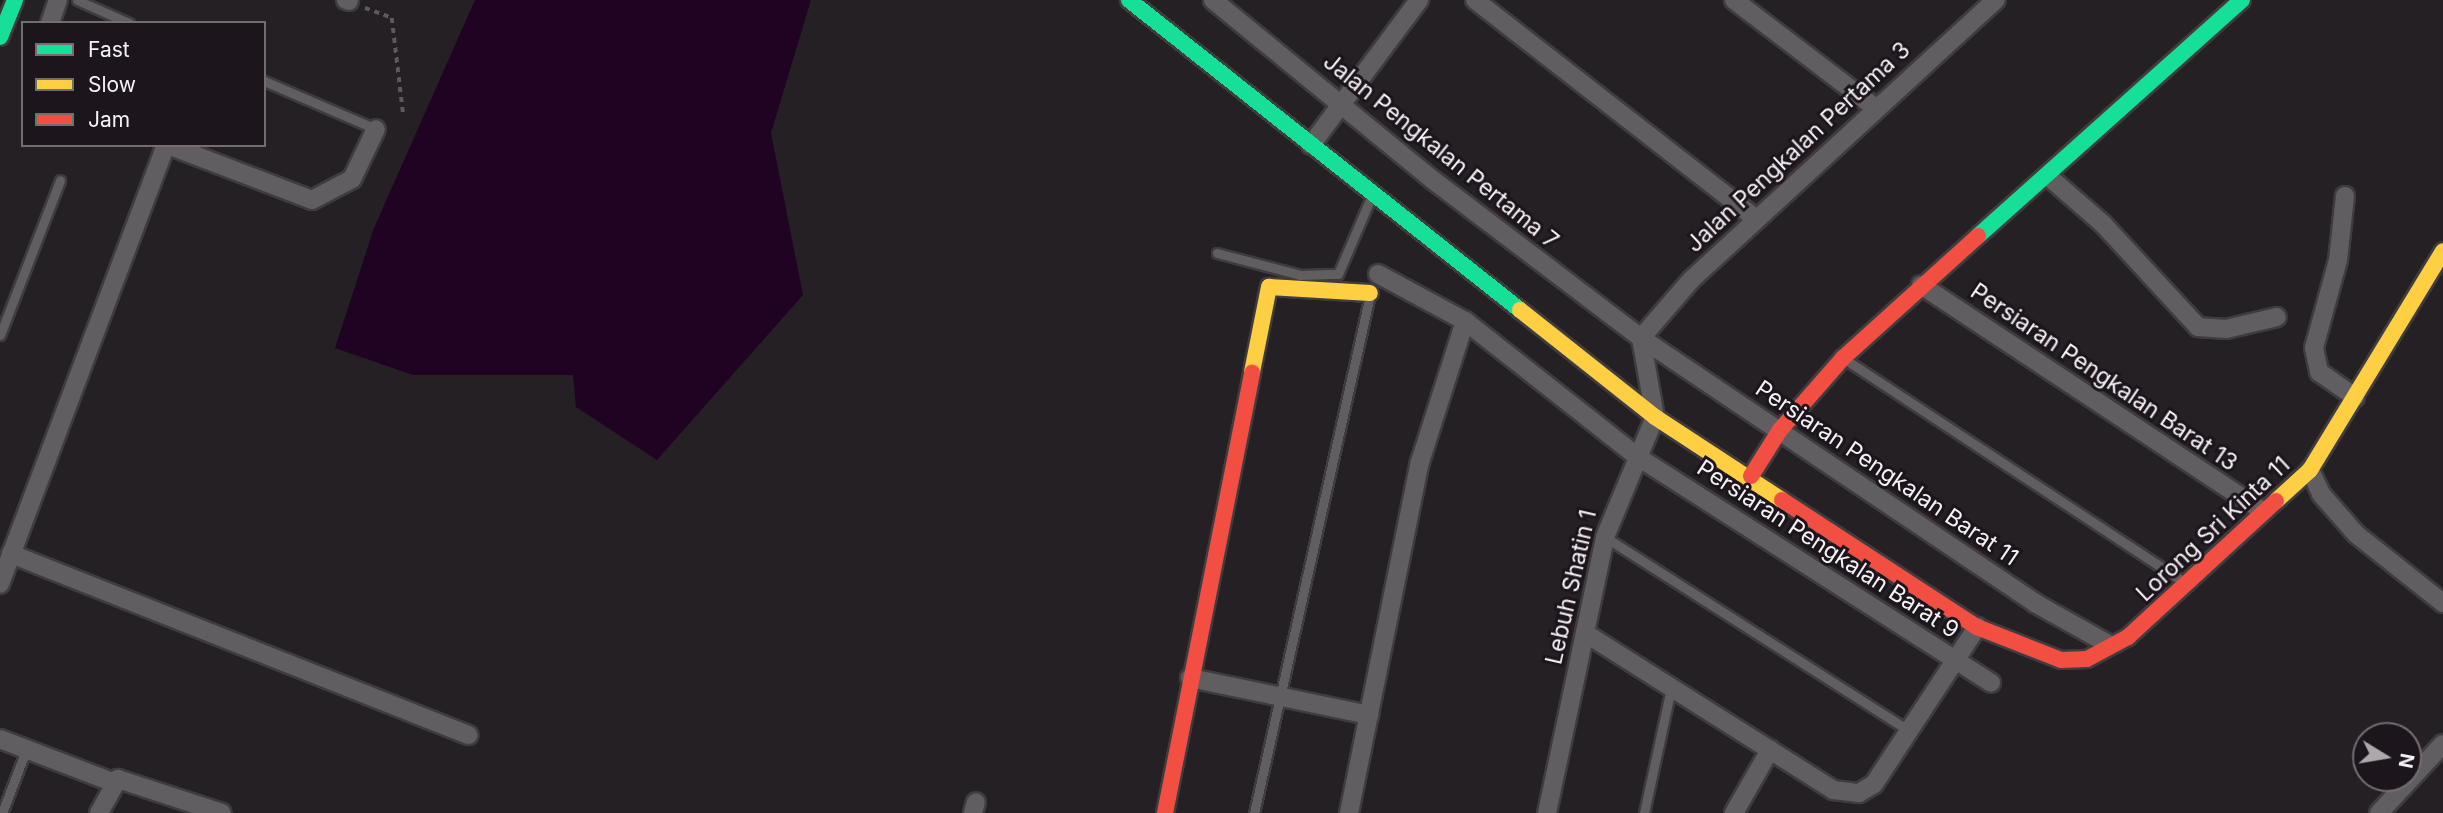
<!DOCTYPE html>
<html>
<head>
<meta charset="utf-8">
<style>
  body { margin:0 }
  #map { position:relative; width:2443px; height:813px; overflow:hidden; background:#242024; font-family:Inter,sans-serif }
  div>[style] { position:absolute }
  .water>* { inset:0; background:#200323 }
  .path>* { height:3.5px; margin-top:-1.75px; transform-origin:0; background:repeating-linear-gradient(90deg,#5c5a5c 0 5px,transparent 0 10px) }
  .roads { filter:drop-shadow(2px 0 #3f3c3f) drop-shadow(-2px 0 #3f3c3f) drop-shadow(0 2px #3f3c3f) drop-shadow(0 -2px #3f3c3f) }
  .lane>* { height:9px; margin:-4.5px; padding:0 4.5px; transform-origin:4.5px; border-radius:4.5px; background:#615e61 }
  .street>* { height:18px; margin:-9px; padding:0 9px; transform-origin:9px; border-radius:9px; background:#615e61 }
  .fast>* { height:16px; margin:-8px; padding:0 8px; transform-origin:8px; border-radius:8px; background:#16e098 }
  .slow>* { height:16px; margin:-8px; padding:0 8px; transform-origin:8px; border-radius:8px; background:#ffcf43 }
  .jam>* { height:16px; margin:-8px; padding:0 8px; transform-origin:8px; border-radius:8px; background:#f24e42 }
  span { translate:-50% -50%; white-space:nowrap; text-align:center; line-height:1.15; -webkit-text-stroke:6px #1c151c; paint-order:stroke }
  .street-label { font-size:23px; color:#f6f1f6 }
  .legend { position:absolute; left:21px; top:21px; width:245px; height:126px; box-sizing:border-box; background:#1c151c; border:2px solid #736d73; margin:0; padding:9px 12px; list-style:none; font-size:21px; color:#f6f1f6 }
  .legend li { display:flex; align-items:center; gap:14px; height:35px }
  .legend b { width:35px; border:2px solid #736d73 }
  .north { position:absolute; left:2352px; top:722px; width:70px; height:70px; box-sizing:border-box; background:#1c151c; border:2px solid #736d73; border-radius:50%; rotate:101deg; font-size:19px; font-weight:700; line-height:28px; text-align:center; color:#f6f1f6 }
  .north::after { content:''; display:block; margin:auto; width:24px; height:32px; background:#aca8ac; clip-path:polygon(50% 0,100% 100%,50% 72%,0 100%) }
</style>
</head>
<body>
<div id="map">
  <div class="water">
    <div style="clip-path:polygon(475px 0,811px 0,771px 133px,803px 295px,657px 460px,576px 407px,573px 375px,413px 375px,335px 348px,374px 228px)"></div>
  </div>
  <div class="path">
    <div style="left:365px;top:8px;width:29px;rotate:20deg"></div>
    <div style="left:392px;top:18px;width:95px;rotate:83.3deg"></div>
  </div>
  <div class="roads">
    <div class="lane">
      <div style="left:77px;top:0;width:57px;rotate:23.9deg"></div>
      <div style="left:264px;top:81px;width:122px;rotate:23.2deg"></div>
      <div style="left:1217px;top:253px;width:86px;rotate:14.8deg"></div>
      <div style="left:1300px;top:275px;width:38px;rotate:-2deg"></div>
      <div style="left:1338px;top:274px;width:86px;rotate:-66.7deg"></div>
      <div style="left:0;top:335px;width:166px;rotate:-68.8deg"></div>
      <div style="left:1846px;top:360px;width:406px;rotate:33.3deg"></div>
      <div style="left:1605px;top:537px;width:361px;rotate:32.5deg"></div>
      <div style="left:2px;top:813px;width:67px;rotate:-69.1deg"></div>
      <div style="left:1254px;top:813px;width:531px;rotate:-77.38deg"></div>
      <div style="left:1644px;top:813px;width:128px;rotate:-77.8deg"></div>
    </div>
    <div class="street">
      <div style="left:346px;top:0;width:3px;rotate:18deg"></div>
      <div style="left:1213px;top:0;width:284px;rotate:39.3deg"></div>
      <div style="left:1433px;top:180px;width:261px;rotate:37.2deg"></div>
      <div style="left:1641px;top:338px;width:475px;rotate:33.9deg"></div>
      <div style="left:2035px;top:603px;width:84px;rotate:29.3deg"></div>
      <div style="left:1475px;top:0;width:356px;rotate:37.9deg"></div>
      <div style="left:1734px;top:0;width:178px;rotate:37.3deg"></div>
      <div style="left:50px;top:23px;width:24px;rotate:-71deg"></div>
      <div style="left:168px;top:145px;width:154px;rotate:20.9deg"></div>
      <div style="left:312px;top:200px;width:45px;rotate:-27.7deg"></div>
      <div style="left:352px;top:179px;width:55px;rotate:-64.4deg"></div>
      <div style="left:1311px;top:145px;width:181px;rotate:-53.3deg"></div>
      <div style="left:2049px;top:177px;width:72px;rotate:41deg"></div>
      <div style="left:2103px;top:224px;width:140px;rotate:47.3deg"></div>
      <div style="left:2198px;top:327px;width:28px;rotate:4deg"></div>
      <div style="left:2226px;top:329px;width:52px;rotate:-13.2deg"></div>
      <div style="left:2345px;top:196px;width:64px;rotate:96.2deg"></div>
      <div style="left:2338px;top:260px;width:91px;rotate:105.3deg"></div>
      <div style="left:2314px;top:348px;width:25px;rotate:78deg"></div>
      <div style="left:2319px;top:372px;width:44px;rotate:34.8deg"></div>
      <div style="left:1378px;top:274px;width:99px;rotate:28.4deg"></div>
      <div style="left:1465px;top:321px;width:220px;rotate:38.2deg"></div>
      <div style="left:1638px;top:457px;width:419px;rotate:32.6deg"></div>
      <div style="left:1921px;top:285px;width:408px;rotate:33.5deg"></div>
      <div style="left:1641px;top:338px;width:77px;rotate:-49.2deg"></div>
      <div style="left:1691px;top:280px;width:414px;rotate:-42.6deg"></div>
      <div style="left:2310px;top:470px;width:26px;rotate:65deg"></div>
      <div style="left:2321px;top:494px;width:53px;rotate:48.8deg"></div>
      <div style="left:2356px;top:534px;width:111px;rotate:38.4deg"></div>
      <div style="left:11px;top:554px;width:492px;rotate:21.6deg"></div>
      <div style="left:0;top:584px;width:469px;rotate:-69.3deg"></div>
      <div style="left:1585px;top:633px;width:294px;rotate:32.3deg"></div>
      <div style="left:1833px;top:790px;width:26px;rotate:7deg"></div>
      <div style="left:1859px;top:793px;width:17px;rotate:-31deg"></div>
      <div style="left:1874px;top:784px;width:188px;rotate:-56.7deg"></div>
      <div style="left:1190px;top:678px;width:183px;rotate:11.7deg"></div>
      <div style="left:0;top:739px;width:120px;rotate:21deg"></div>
      <div style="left:99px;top:813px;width:39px;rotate:-61deg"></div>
      <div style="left:118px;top:779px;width:109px;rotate:18.1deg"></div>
      <div style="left:973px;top:813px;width:11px;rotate:-75deg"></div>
      <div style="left:1349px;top:813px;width:358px;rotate:-78.6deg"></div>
      <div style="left:1420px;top:462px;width:148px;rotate:-72.3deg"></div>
      <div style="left:1547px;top:813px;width:282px;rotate:-78.1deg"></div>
      <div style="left:1605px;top:537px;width:130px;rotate:-67.4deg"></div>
      <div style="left:1655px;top:417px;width:80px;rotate:-100deg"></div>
      <div style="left:1734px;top:813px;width:73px;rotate:-60.3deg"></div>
      <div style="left:2379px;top:813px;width:94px;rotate:-47.2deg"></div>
    </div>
    <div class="fast">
      <div style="left:1129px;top:0;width:499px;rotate:38.4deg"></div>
      <div style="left:0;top:37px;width:40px;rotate:-68deg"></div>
      <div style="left:1978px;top:236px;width:354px;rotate:-41.8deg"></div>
    </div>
    <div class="slow">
      <div style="left:1520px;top:310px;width:172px;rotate:38.4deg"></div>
      <div style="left:1655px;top:417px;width:152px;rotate:33.2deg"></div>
      <div style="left:1252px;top:372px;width:87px;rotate:-78.7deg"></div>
      <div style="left:1269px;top:287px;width:101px;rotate:3.4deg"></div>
      <div style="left:2276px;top:501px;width:46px;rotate:-42.4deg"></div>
      <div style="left:2310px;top:470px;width:256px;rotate:-58.7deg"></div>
    </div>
    <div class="jam">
      <div style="left:1751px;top:476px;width:54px;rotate:-57.8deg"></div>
      <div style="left:1780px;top:430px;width:96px;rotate:-48.8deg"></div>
      <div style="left:1843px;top:358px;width:182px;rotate:-42.1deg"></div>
      <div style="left:1782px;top:500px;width:233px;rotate:33.1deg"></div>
      <div style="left:1977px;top:627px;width:90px;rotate:21.4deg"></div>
      <div style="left:2061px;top:660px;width:26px;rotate:-2deg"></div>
      <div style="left:2087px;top:659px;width:47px;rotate:-28.2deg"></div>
      <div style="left:2128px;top:637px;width:201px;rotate:-42.6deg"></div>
      <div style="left:1165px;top:813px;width:449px;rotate:-78.8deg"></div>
    </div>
  </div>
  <div class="street-label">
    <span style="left:1798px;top:147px;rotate:-43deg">Jalan Pengkalan Pertama 3</span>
    <span style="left:1441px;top:151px;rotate:39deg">Jalan Pengkalan Pertama 7</span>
    <span style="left:2104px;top:377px;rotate:34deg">Persiaran Pengkalan Barat 13</span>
    <span style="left:1887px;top:473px;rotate:34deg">Persiaran Pengkalan Barat 11</span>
    <span style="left:2213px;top:529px;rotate:-43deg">Lorong Sri Kinta 11</span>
    <span style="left:1828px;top:549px;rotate:33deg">Persiaran Pengkalan Barat 9</span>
    <span style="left:1571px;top:587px;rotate:-77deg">Lebuh Shatin 1</span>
  </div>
  <ul class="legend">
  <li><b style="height:9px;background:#16e098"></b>Fast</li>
  <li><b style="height:9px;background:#ffcf43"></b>Slow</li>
  <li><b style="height:9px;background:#f24e42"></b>Jam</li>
  </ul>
  <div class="north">N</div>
</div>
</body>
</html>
